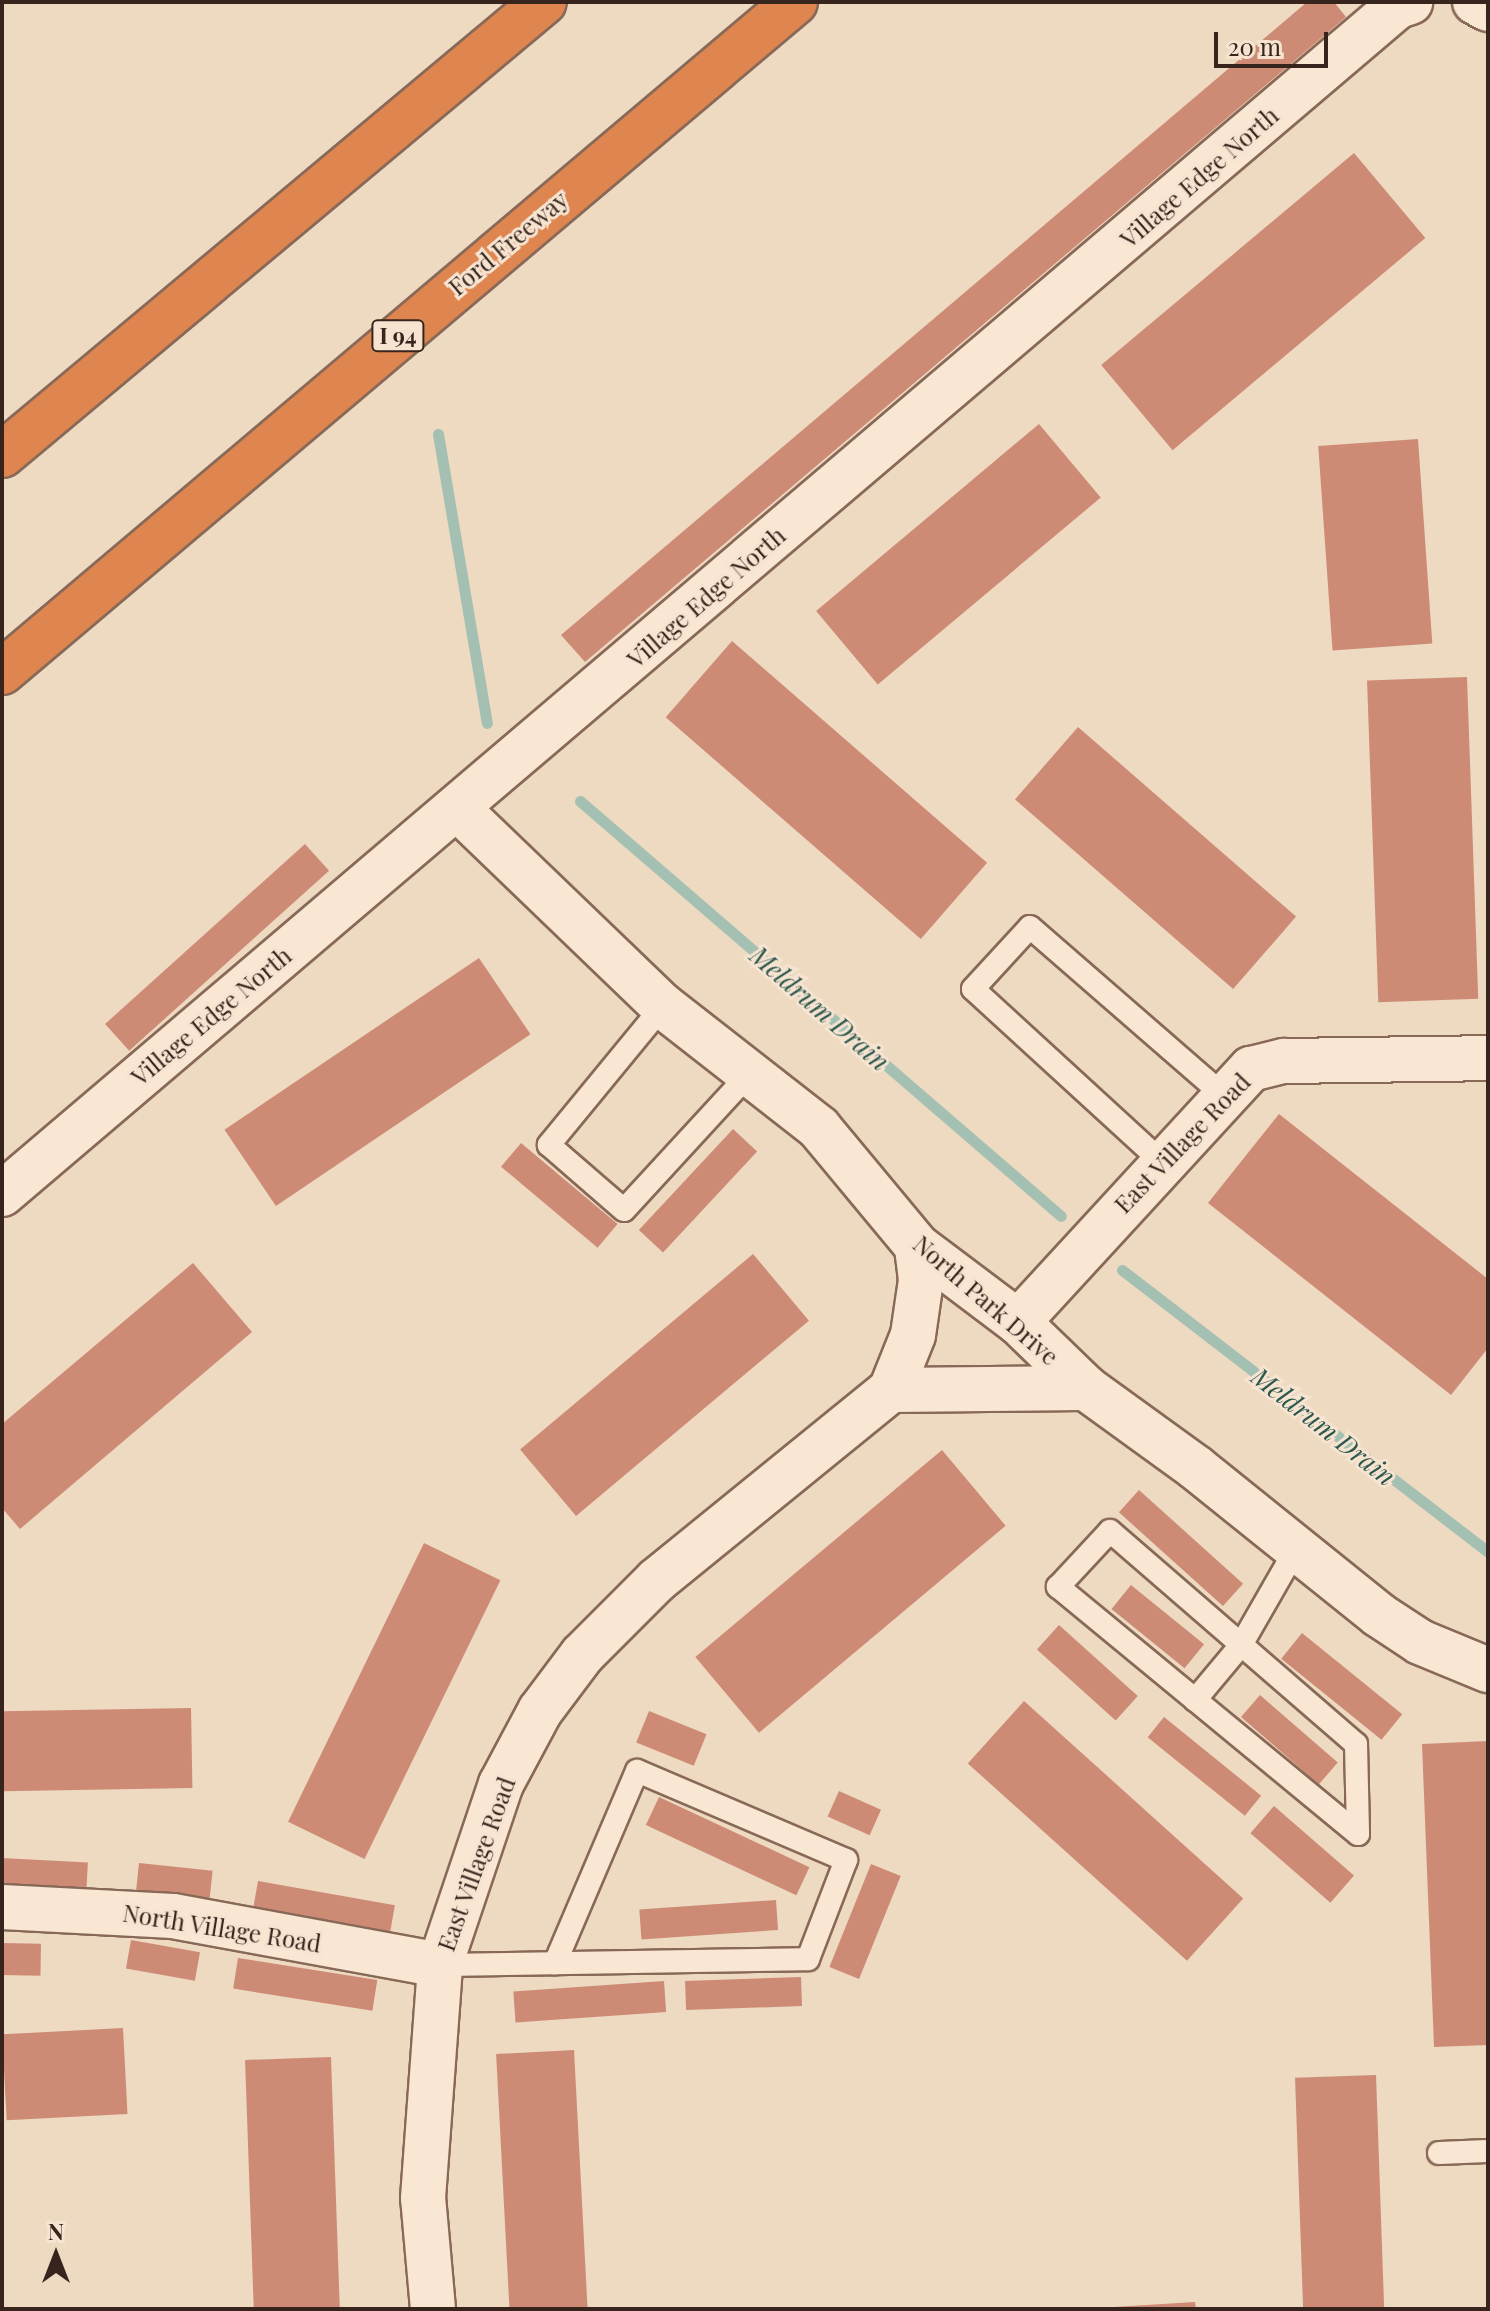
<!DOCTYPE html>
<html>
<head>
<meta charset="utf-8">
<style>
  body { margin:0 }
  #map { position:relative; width:1490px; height:2311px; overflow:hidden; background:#eed9c1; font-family:"Playfair Display",serif }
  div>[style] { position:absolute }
  .stream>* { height:11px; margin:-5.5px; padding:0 5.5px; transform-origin:5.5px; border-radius:5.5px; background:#a4c0b3 }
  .building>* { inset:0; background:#cd8b76; transform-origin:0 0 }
  .roads { filter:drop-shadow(2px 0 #886958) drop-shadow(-2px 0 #886958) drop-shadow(0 2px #886958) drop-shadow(0 -2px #886958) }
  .service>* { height:22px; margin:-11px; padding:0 11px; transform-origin:11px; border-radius:11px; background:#f9e7d4 }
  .minor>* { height:44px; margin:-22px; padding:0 22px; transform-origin:22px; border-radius:22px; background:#f9e7d4 }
  .motorway>* { height:44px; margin:-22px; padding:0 22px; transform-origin:22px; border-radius:22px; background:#df8650 }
  span { translate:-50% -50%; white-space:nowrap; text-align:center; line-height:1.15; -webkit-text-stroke:6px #f6e4d1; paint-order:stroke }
  .shield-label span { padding:2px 6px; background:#f6e4d1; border:2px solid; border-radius:6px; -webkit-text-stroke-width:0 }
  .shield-label { font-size:22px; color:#37251d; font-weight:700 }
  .street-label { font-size:24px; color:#37251d }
  .water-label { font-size:26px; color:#2c574d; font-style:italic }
  .frame { position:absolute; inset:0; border:4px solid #37251d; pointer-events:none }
  .north { position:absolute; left:16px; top:2215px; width:80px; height:80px; -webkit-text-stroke:6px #f6e4d1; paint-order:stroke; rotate:0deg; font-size:22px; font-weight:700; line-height:32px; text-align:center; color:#37251d }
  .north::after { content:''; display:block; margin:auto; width:28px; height:36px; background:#37251d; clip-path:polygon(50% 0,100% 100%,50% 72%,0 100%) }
  .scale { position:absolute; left:1214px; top:32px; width:114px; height:36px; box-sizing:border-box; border:4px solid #37251d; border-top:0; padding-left:10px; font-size:24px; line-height:28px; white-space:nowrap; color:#37251d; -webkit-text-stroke:6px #f6e4d1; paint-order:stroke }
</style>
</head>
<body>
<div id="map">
  <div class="stream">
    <div style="left:438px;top:434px;width:293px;rotate:80.4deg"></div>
    <div style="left:580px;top:801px;width:635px;rotate:40.79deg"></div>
    <div style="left:1122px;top:1270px;width:462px;rotate:37.6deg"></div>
  </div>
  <div class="building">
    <div style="clip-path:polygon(1307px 2px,1334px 2px,1346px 17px,585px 662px,561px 635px)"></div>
    <div style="left:1354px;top:153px;width:111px;height:330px;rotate:50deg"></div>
    <div style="left:1039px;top:424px;width:96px;height:291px;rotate:50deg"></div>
    <div style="left:1418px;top:439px;width:205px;height:100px;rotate:86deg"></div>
    <div style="left:732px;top:641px;width:338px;height:101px;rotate:41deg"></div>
    <div style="left:1467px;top:677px;width:322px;height:100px;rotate:88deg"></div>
    <div style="left:1078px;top:727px;width:289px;height:96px;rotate:41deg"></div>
    <div style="left:305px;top:844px;width:36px;height:269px;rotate:48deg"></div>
    <div style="left:479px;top:958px;width:92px;height:307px;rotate:56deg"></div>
    <div style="clip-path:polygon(1279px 1114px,1488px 1279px,1488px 1348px,1451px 1395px,1208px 1203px)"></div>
    <div style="left:733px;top:1129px;width:33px;height:138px;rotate:43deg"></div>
    <div style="left:521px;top:1143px;width:126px;height:31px;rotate:40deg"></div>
    <div style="left:753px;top:1254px;width:87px;height:304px;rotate:50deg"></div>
    <div style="clip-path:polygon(193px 1263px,252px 1332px,20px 1529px,2px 1508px,2px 1424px)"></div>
    <div style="left:942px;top:1450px;width:99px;height:322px;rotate:50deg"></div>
    <div style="left:1139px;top:1490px;width:140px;height:30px;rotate:42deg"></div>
    <div style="left:424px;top:1543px;width:85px;height:310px;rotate:26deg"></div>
    <div style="left:1131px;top:1585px;width:94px;height:31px;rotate:39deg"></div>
    <div style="left:1059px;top:1625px;width:106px;height:33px;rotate:42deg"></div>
    <div style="left:1302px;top:1633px;width:129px;height:33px;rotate:39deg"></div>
    <div style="left:1260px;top:1695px;width:103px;height:29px;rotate:41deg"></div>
    <div style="left:1024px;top:1701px;width:295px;height:84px;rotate:42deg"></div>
    <div style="left:191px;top:1708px;width:80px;height:189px;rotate:89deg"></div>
    <div style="left:649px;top:1711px;width:62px;height:34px;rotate:22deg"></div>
    <div style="left:1164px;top:1717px;width:125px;height:26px;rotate:39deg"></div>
    <div style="clip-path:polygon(1488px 1741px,1488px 2045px,1434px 2047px,1422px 1744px)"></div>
    <div style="left:839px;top:1791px;width:46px;height:28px;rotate:24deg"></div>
    <div style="left:659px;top:1797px;width:166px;height:31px;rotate:25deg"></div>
    <div style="left:1274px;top:1806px;width:106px;height:36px;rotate:41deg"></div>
    <div style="left:2px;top:1858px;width:86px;height:29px;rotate:3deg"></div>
    <div style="left:139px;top:1863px;width:74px;height:31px;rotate:6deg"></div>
    <div style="left:871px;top:1864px;width:32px;height:111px;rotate:22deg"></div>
    <div style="left:258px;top:1881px;width:139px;height:28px;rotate:10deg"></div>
    <div style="left:776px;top:1900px;width:30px;height:137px;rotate:86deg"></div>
    <div style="left:131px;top:1940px;width:70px;height:29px;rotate:10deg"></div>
    <div style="left:2px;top:1943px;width:39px;height:32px;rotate:1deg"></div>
    <div style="left:238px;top:1958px;width:141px;height:31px;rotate:9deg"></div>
    <div style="left:801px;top:1977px;width:29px;height:116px;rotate:88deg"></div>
    <div style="left:664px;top:1981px;width:31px;height:151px;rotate:86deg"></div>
    <div style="left:123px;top:2028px;width:86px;height:121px;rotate:87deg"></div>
    <div style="left:574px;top:2050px;width:259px;height:78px;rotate:87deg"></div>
    <div style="left:331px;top:2057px;width:252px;height:86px;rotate:88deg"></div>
    <div style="left:1376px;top:2075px;width:234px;height:81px;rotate:88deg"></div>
    <div style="clip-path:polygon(1195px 2302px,1196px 2309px,1114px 2309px,1114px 2307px)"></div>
  </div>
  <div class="roads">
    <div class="service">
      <div style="left:663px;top:1006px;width:180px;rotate:129.4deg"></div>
      <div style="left:549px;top:1145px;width:99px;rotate:40.9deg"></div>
      <div style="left:624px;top:1210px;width:186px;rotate:-47.4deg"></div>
      <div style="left:1162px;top:1162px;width:256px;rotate:-137.5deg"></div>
      <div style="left:973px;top:989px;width:84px;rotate:-47.4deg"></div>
      <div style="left:1030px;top:927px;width:256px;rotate:41deg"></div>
      <div style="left:1110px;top:1531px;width:325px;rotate:40.9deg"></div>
      <div style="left:1356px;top:1744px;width:90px;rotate:88.7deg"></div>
      <div style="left:1358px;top:1834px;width:389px;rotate:-140.5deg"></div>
      <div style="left:1058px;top:1587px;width:76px;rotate:-47.1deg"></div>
      <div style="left:1195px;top:1700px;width:72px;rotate:-50.1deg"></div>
      <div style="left:1241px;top:1645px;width:111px;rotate:-60.2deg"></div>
      <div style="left:440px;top:1965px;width:368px;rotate:-0.9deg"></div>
      <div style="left:808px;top:1959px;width:106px;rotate:-69deg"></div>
      <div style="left:846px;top:1860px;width:227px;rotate:-156.9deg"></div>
      <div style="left:637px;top:1771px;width:209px;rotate:113.1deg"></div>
      <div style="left:1439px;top:2153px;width:49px;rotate:-2.3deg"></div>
    </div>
    <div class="minor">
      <div style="left:1475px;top:2px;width:15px;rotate:28deg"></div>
      <div style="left:458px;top:809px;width:284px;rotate:43.9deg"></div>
      <div style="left:663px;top:1006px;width:198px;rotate:38deg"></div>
      <div style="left:819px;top:1128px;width:153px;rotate:50.3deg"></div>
      <div style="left:917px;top:1246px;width:126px;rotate:37deg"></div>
      <div style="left:1018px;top:1322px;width:95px;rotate:44.1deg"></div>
      <div style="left:1086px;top:1388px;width:135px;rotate:35.9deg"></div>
      <div style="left:1195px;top:1467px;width:236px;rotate:38.8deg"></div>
      <div style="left:1379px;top:1615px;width:49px;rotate:33.4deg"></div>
      <div style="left:1420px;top:1642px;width:74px;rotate:22.4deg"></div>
      <div style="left:2px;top:1194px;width:1833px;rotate:-40.4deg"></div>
      <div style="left:1398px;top:6px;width:13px;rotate:-18deg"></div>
      <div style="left:1018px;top:1322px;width:344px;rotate:-47.4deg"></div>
      <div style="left:1251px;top:1069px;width:34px;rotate:-14deg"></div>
      <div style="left:1284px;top:1061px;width:204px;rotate:-0.8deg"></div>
      <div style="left:891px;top:1390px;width:59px;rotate:-68.2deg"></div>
      <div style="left:913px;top:1335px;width:56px;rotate:-81.7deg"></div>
      <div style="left:921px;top:1280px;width:34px;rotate:-97deg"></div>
      <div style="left:2px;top:1907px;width:171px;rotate:3deg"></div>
      <div style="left:173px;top:1916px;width:271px;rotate:10.4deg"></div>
      <div style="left:433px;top:2309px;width:111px;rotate:-95.1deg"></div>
      <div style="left:423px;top:2198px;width:234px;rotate:-85.8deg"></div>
      <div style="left:440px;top:1965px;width:191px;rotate:-71.4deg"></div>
      <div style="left:501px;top:1784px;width:83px;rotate:-61.9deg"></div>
      <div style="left:540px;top:1711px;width:70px;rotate:-53.1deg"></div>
      <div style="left:582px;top:1655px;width:106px;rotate:-45deg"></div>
      <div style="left:657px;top:1580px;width:301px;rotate:-39.1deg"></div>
      <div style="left:891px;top:1390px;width:195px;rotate:-0.6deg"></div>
    </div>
    <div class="motorway">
      <div style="left:2px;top:455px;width:706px;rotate:-39.89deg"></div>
      <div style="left:2px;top:672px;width:1038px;rotate:-40.19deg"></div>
    </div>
  </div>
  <div class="shield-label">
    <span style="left:398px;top:336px">I 94</span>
  </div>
  <div class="street-label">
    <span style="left:1199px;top:177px;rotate:-41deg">Village Edge North</span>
    <span style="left:508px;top:243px;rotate:-40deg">Ford Freeway</span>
    <span style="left:706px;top:597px;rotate:-41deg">Village Edge North</span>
    <span style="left:211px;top:1016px;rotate:-40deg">Village Edge North</span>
    <span style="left:1182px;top:1143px;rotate:-46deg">East Village Road</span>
    <span style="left:986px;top:1300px;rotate:41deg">North Park Drive</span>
    <span style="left:476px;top:1864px;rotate:-70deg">East Village Road</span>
    <span style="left:222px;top:1928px;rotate:9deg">North Village Road</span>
  </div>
  <div class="water-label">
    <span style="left:820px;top:1008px;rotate:41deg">Meldrum Drain</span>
    <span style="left:1324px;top:1426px;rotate:38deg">Meldrum Drain</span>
  </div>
  <div class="frame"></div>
  <div class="north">N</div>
  <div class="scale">20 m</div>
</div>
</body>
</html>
